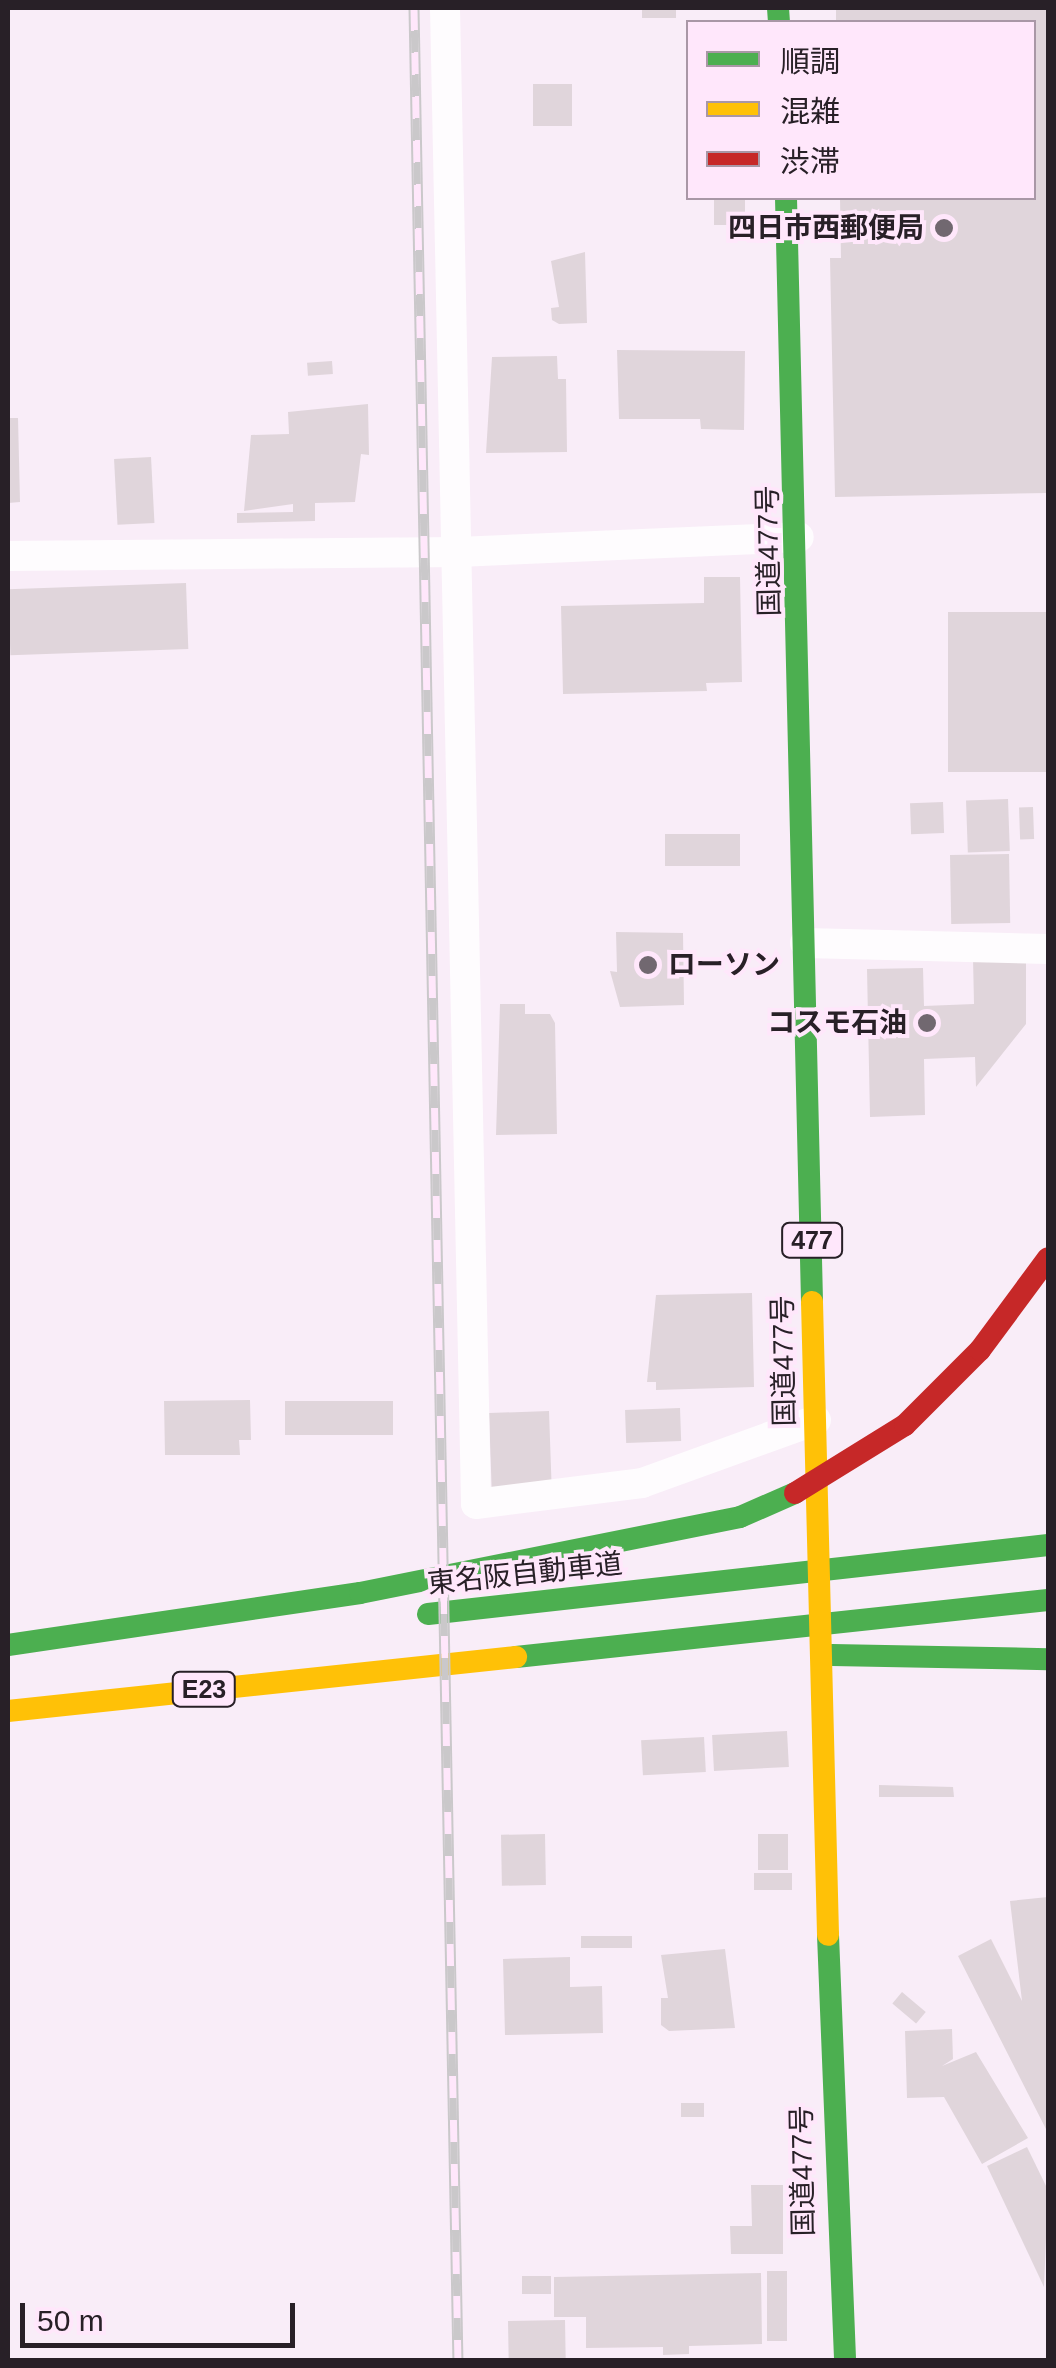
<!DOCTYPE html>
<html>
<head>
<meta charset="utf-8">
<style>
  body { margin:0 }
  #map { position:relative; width:1056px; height:2368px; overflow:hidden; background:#f9edf8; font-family:Arial,"Noto Sans JP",sans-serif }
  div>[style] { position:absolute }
  .building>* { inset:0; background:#e0d5db; transform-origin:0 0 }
  .street>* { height:30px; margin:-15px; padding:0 15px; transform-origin:15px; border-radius:15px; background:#fefcfe }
  .fast>* { height:22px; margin:-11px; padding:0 11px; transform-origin:11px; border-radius:11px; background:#4caf50 }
  .slow>* { height:22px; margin:-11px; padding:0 11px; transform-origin:11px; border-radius:11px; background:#ffc107 }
  .jam>* { height:22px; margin:-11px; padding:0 11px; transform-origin:11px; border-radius:11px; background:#c62828 }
  .rail>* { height:11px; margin-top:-5.5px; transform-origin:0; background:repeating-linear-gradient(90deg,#ffe7fb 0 22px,#cac8ca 0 44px); box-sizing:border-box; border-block:2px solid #cac8ca }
  .dots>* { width:28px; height:28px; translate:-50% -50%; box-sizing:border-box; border:5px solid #ffe7fb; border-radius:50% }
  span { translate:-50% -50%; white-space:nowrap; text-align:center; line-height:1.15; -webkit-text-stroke:8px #ffe7fb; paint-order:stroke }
  .shield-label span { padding:2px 8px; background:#ffe7fb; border:2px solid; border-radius:8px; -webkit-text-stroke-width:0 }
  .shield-label { font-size:25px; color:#282027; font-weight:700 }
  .poi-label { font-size:28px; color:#282027; font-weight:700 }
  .right { translate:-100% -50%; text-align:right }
  .left { translate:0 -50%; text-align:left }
  .street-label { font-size:28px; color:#282027 }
  .frame { position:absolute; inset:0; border:10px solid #282027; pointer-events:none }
  .legend { position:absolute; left:686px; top:20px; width:350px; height:180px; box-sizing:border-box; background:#ffe7fb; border:2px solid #a997a6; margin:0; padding:12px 18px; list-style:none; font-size:30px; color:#282027 }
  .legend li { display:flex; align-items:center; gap:20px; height:50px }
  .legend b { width:50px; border:2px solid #a997a6 }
  .scale { position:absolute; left:20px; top:2303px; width:275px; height:45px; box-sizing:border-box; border:5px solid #282027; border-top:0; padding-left:12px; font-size:30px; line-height:35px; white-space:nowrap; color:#282027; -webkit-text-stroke:8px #ffe7fb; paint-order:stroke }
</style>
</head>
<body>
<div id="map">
  <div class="building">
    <div style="left:642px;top:8px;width:34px;height:10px"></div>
    <div style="clip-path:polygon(836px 8px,1048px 8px,1048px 493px,835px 497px,830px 258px,841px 258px,840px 198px,1034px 198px,1034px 22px,836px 22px)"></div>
    <div style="left:533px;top:84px;width:39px;height:42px"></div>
    <div style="left:714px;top:198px;width:31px;height:27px"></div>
    <div style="clip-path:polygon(585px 252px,587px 323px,559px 324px,552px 320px,551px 308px,559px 307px,551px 261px)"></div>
    <div style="clip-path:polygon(617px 350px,745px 351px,744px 430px,701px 429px,700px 419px,619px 419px)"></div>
    <div style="clip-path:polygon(557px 356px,558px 379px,566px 379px,567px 452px,486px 453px,492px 357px)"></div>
    <div style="left:332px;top:361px;width:13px;height:25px;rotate:86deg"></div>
    <div style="clip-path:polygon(368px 404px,369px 455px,361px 454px,355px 502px,315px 503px,315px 521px,237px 523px,237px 513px,293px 512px,293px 504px,244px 511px,251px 435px,289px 434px,288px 412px)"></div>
    <div style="clip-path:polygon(8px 418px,18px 418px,20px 502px,8px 503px)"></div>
    <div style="left:151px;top:457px;width:66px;height:37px;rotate:87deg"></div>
    <div style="clip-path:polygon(704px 577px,740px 577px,742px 682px,706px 683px,707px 691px,563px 694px,561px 606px,704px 603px)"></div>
    <div style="left:186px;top:583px;width:66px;height:178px;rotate:88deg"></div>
    <div style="left:1048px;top:612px;width:160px;height:100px;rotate:90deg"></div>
    <div style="left:1008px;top:799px;width:52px;height:42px;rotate:88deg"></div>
    <div style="left:943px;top:802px;width:31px;height:33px;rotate:88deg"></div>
    <div style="left:1033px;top:807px;width:32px;height:14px;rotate:88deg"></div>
    <div style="left:740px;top:834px;width:32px;height:75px;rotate:90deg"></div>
    <div style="left:1009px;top:854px;width:69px;height:59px;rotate:89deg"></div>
    <div style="clip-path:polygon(616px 932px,683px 933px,684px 1005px,620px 1007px,610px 971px,617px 972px)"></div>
    <div style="clip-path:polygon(973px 958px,1026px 958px,1026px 1024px,976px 1087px,975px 1057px,924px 1059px,925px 1115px,870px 1117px,867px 969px,923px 968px,924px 1006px,974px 1004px)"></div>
    <div style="clip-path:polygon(500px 1004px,525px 1004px,525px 1014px,550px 1014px,555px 1023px,557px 1134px,496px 1135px)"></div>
    <div style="clip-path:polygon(752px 1293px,754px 1387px,656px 1390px,656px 1382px,647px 1382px,656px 1295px)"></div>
    <div style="clip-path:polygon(250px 1400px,251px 1440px,239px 1440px,240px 1455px,165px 1455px,164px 1401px)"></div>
    <div style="left:285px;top:1401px;width:108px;height:34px"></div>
    <div style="left:680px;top:1408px;width:33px;height:55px;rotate:88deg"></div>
    <div style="left:549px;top:1411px;width:75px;height:60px;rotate:88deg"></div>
    <div style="left:787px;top:1731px;width:36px;height:75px;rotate:87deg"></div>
    <div style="left:704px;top:1737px;width:35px;height:63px;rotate:87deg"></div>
    <div style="clip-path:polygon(879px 1785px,953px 1787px,954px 1797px,879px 1797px)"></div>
    <div style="left:545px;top:1834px;width:51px;height:44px;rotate:89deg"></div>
    <div style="left:788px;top:1834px;width:36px;height:30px;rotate:90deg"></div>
    <div style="left:754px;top:1873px;width:38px;height:17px"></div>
    <div style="clip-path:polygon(1048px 1897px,1048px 2133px,958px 1956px,991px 1939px,1022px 2001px,1010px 1901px)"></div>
    <div style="left:632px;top:1936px;width:12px;height:51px;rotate:90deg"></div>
    <div style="clip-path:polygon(725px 1949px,735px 2028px,669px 2031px,661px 2025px,661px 1998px,668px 1998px,661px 1955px)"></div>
    <div style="clip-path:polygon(570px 1957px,570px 1987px,602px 1986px,603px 2033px,505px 2035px,503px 1959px)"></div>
    <div style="left:902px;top:1992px;width:31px;height:15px;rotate:40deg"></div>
    <div style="clip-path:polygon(952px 2029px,953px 2059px,942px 2066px,976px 2052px,1028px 2138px,982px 2164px,944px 2097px,907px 2098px,905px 2031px)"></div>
    <div style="left:704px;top:2103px;width:14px;height:23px;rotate:90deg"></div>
    <div style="clip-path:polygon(1027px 2147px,1048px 2190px,1044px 2287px,987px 2166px)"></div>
    <div style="clip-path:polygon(751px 2185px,783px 2185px,783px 2254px,731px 2254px,730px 2226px,752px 2226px)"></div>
    <div style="left:767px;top:2271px;width:20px;height:70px"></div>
    <div style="clip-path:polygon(761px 2273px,762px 2344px,689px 2346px,689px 2354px,663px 2355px,663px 2347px,586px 2348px,586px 2317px,554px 2317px,554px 2277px)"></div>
    <div style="left:522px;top:2276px;width:29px;height:18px"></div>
    <div style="left:565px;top:2320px;width:40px;height:57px;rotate:89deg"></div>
  </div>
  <div class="street">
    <div style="left:445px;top:8px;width:1496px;rotate:88.81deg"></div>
    <div style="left:476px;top:1504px;width:167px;rotate:-7.2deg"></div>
    <div style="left:642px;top:1483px;width:185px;rotate:-19.9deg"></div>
    <div style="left:8px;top:556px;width:450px;rotate:-0.5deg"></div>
    <div style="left:458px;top:552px;width:341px;rotate:-2.5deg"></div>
    <div style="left:805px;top:943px;width:243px;rotate:1.4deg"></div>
  </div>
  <div class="fast">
    <div style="left:778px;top:8px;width:14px;rotate:86deg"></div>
    <div style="left:786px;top:198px;width:1104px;rotate:88.65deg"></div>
    <div style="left:428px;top:1614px;width:624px;rotate:-6.35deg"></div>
    <div style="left:8px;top:1645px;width:356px;rotate:-8.4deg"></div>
    <div style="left:360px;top:1593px;width:388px;rotate:-11.3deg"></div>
    <div style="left:740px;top:1517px;width:60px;rotate:-23.6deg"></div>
    <div style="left:832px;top:1655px;width:216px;rotate:1.1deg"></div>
    <div style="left:516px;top:1657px;width:535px;rotate:-6.12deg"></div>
    <div style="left:828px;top:1935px;width:425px;rotate:87.7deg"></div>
  </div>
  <div class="slow">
    <div style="left:812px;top:1302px;width:633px;rotate:88.55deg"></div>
    <div style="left:8px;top:1711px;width:511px;rotate:-6.07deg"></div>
  </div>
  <div class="jam">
    <div style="left:795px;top:1493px;width:129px;rotate:-31.7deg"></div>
    <div style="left:905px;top:1425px;width:106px;rotate:-45deg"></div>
    <div style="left:980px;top:1350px;width:114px;rotate:-53.5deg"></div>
  </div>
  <div class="rail">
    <div style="left:414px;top:8px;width:2352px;rotate:88.93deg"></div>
  </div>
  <div class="dots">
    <div style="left:944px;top:228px;background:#716870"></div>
    <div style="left:648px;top:965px;background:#716870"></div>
    <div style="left:927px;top:1023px;background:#716870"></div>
  </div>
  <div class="shield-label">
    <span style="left:812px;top:1240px">477</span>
    <span style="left:204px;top:1689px">E23</span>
  </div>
  <div class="poi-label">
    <span class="right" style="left:924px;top:228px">四日市西郵便局</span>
    <span class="left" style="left:668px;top:965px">ローソン</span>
    <span class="right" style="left:907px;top:1023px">コスモ石油</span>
  </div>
  <div class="street-label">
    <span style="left:769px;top:551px;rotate:-91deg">国道477号</span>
    <span style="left:784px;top:1361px;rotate:-91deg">国道477号</span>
    <span style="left:525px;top:1574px;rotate:-6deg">東名阪自動車道</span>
    <span style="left:803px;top:2171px;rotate:-91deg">国道477号</span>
  </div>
  <div class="frame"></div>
  <ul class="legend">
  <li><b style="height:12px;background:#4caf50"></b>順調</li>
  <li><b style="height:12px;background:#ffc107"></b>混雑</li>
  <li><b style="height:12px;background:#c62828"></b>渋滞</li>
  </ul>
  <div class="scale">50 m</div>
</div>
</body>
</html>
